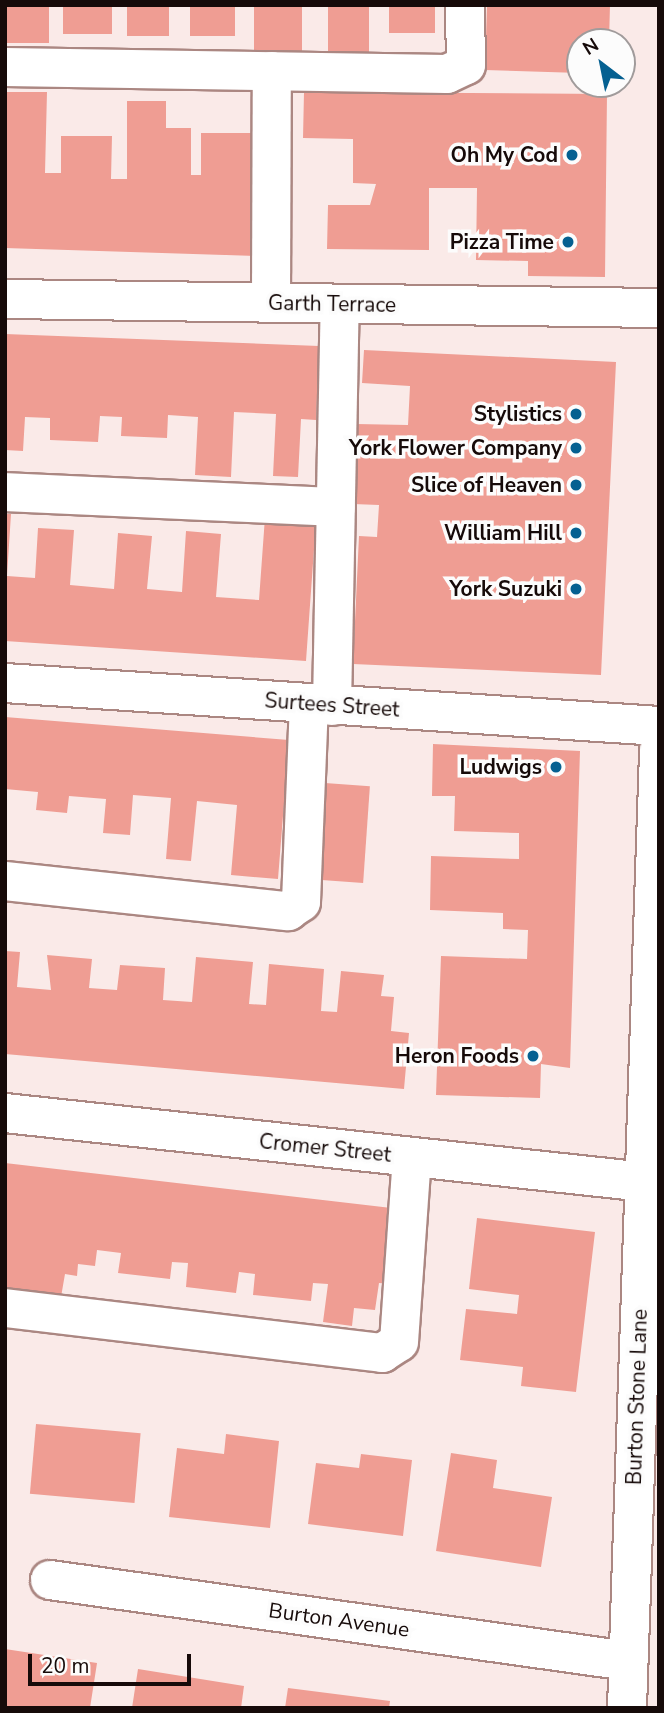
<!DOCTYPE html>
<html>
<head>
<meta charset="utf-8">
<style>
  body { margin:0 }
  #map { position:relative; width:664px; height:1713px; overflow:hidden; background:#faeae8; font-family:"Nunito Sans",sans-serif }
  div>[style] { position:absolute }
  .building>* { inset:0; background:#ef9d93; transform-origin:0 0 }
  .roads { filter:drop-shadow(2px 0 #ab8782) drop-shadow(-2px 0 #ab8782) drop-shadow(0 2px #ab8782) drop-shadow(0 -2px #ab8782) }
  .minor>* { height:38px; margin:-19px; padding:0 19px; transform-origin:19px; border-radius:19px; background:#fff }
  .dots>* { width:19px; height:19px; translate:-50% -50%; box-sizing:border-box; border:4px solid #fcfcfc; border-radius:50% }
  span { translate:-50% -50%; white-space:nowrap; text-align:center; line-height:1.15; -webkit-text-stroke:7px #fcfcfc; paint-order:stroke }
  .poi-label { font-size:21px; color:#160a09; font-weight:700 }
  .right { translate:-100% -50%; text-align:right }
  .street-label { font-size:21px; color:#160a09 }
  .frame { position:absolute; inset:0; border:7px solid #160a09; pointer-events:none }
  .north { position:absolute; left:566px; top:28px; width:70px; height:70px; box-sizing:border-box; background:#fcfcfc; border:2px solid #a09b9b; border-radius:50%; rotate:328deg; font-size:19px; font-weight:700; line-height:28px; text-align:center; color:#160a09 }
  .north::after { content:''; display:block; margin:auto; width:24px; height:32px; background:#056091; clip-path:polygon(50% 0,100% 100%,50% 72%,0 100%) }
  .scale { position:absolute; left:28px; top:1654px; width:163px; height:32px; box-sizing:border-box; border:4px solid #160a09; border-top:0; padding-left:9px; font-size:21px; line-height:24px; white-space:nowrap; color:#160a09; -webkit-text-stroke:5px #fcfcfc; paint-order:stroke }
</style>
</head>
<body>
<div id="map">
  <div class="building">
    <div style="left:5px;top:5px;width:44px;height:38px"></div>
    <div style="left:63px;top:5px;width:49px;height:29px"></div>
    <div style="left:127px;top:5px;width:42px;height:31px"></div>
    <div style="left:190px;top:5px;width:45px;height:31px"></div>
    <div style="left:254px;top:5px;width:48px;height:51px"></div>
    <div style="left:328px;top:5px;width:41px;height:48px"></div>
    <div style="left:389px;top:5px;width:46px;height:28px"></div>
    <div style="clip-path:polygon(487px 5px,610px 5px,609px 42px,580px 42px,580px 73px,485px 70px)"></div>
    <div style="clip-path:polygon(5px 92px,47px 92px,45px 173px,61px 173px,61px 136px,112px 136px,111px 179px,127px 179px,127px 101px,166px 101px,166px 128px,191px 128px,191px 175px,201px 175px,201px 133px,251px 133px,251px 189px,262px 196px,259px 256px,5px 248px)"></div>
    <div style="clip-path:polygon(304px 92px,607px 94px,605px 277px,528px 276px,528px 261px,476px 260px,477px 188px,429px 188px,429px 250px,327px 249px,328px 205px,370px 205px,376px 184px,353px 183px,353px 139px,303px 138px)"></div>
    <div style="clip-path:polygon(5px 334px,319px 346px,316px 420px,301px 419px,298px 477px,273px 476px,276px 414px,234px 412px,231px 477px,195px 475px,198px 417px,168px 415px,167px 438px,121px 436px,122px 417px,100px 416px,98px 442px,50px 440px,50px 418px,25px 417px,23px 451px,5px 450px)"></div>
    <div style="clip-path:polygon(364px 350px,616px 362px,601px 675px,353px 664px,359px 536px,377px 537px,379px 505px,353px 504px,356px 424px,408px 425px,410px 386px,362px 383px)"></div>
    <div style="clip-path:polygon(5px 514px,11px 514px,7px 576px,35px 578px,38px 528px,74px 530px,70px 585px,114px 589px,118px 533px,152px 536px,147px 589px,182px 592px,186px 531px,221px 534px,216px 597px,259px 600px,265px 517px,316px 521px,306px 661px,5px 641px)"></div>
    <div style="clip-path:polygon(5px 717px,289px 740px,278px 879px,231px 875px,237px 805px,197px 801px,191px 861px,166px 859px,171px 798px,133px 795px,130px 835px,103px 833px,106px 799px,69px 796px,67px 813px,36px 810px,38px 792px,5px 789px)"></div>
    <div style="clip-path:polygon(433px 744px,580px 751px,570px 1068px,541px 1064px,540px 1098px,436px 1095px,441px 956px,527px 959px,528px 930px,503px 929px,503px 913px,430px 910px,431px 856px,519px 859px,519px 833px,454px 831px,455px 796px,432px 796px)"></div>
    <div style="left:325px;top:783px;width:45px;height:97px;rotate:4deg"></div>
    <div style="clip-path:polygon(5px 951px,20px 952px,17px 987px,51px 990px,47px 955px,92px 959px,89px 988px,117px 990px,120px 965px,165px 968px,163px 1000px,192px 1002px,196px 957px,253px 962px,249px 1004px,266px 1005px,269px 964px,324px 969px,321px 1011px,337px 1012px,341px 971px,384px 975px,381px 996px,394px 997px,391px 1031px,409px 1033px,404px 1089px,5px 1054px)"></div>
    <div style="clip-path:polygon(5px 1163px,400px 1209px,391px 1284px,379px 1283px,375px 1310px,354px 1308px,352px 1326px,323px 1322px,328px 1284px,313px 1283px,311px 1301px,253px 1295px,255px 1274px,239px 1272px,236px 1293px,186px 1287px,188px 1263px,172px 1262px,170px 1279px,118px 1273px,121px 1253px,97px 1250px,95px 1266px,78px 1264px,77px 1276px,65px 1274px,61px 1297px,5px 1289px)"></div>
    <div style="clip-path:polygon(477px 1218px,595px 1232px,576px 1392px,521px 1386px,523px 1367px,460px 1360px,466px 1309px,517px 1314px,519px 1295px,469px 1289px)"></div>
    <div style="left:36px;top:1424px;width:105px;height:70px;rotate:5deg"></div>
    <div style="clip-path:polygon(226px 1434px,279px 1441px,270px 1528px,169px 1517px,177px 1448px,224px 1454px)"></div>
    <div style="clip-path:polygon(451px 1453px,497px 1460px,493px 1488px,552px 1497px,541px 1567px,436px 1551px)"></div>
    <div style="clip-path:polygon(361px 1454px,412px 1460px,403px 1536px,308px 1524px,316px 1463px,359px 1468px)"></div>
    <div style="clip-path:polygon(5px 1649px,97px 1663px,90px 1708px,5px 1708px)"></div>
    <div style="clip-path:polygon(138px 1669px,244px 1686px,241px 1708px,132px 1708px)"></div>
    <div style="clip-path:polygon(288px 1688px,390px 1701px,389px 1708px,285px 1708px)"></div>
  </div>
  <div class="roads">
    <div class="minor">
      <div style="left:5px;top:67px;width:442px;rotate:0.9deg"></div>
      <div style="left:447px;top:74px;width:21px;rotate:-25deg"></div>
      <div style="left:466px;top:65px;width:60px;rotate:-91deg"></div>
      <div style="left:5px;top:299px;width:654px;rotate:0.79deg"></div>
      <div style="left:271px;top:303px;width:232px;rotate:-89.8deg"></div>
      <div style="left:5px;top:492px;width:331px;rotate:2.6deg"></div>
      <div style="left:5px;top:683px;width:655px;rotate:3.76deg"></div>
      <div style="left:332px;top:706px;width:402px;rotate:-88.9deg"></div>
      <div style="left:5px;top:881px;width:285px;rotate:6.1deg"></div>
      <div style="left:288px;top:911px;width:16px;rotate:-35deg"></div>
      <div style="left:301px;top:902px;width:198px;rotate:-87.7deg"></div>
      <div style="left:5px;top:1113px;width:644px;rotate:6.15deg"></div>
      <div style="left:5px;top:1308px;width:380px;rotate:6.8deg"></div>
      <div style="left:382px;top:1353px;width:20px;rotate:-33deg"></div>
      <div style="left:399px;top:1342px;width:184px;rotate:-86deg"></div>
      <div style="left:50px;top:1580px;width:584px;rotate:7.98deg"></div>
      <div style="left:627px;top:1708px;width:958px;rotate:-88.08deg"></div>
    </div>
  </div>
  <div class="dots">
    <div style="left:572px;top:155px;background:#056091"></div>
    <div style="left:568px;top:242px;background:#056091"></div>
    <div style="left:576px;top:414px;background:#056091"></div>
    <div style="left:576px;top:448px;background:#056091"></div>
    <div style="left:576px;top:485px;background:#056091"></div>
    <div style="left:576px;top:533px;background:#056091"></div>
    <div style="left:576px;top:589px;background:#056091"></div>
    <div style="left:556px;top:767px;background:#056091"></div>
    <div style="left:533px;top:1056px;background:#056091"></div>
  </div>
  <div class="poi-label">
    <span class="right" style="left:558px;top:155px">Oh My Cod</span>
    <span class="right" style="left:554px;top:242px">Pizza Time</span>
    <span class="right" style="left:562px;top:414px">Stylistics</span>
    <span class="right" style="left:562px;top:448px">York Flower Company</span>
    <span class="right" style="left:562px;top:485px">Slice of Heaven</span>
    <span class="right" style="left:562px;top:533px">William Hill</span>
    <span class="right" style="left:562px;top:589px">York Suzuki</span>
    <span class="right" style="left:542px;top:767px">Ludwigs</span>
    <span class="right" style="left:519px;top:1056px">Heron Foods</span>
  </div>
  <div class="street-label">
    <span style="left:332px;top:304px;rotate:1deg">Garth Terrace</span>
    <span style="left:332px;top:705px;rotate:4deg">Surtees Street</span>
    <span style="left:325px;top:1148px;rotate:6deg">Cromer Street</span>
    <span style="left:637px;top:1397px;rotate:-88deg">Burton Stone Lane</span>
    <span style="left:339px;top:1620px;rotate:8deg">Burton Avenue</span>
  </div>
  <div class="frame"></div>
  <div class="north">N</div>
  <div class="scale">20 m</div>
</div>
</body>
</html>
